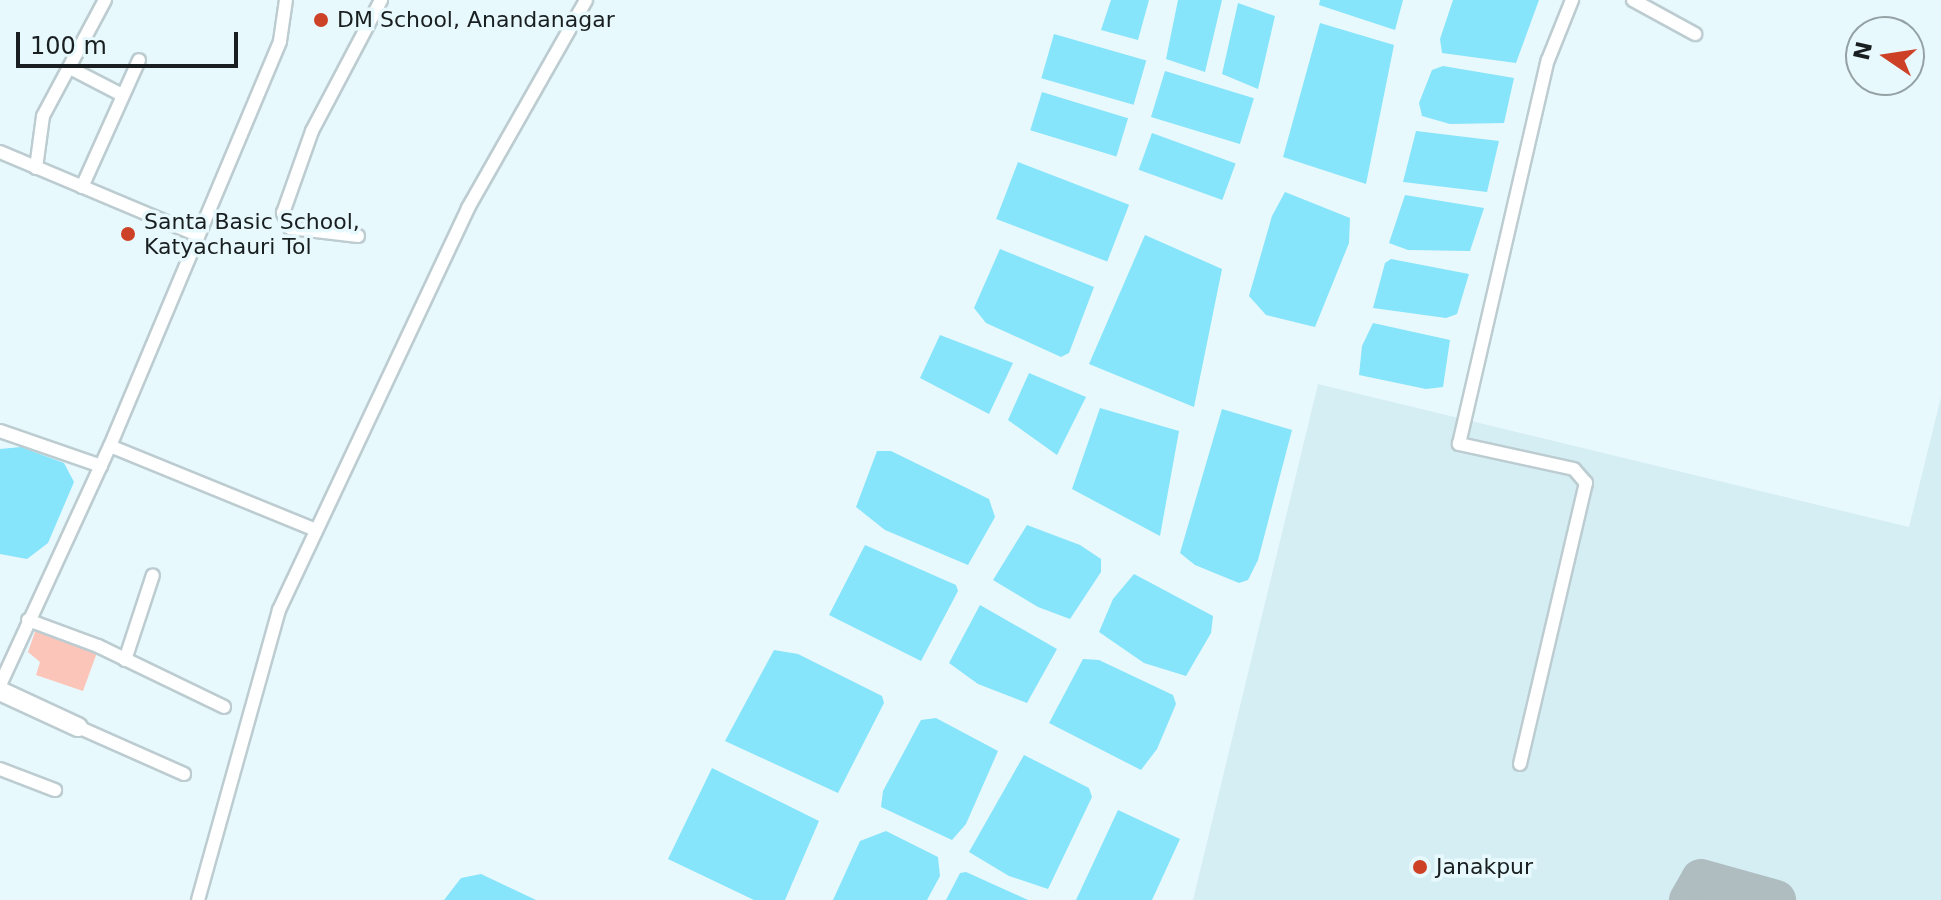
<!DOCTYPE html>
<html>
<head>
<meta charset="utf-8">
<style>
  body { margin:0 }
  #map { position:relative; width:1941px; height:900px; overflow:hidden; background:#e8f9fd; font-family:"DejaVu Sans",sans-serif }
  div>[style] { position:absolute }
  .built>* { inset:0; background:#d4eef4 }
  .green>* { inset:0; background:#fcc5b9 }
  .water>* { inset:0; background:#86e4fb; transform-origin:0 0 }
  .taxiway>* { height:40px; margin:-20px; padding:0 20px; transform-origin:20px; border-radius:20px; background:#afbdc0 }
  .roads { filter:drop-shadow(2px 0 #bcccd0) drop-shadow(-2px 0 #bcccd0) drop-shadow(0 2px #bcccd0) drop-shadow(0 -2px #bcccd0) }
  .street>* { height:12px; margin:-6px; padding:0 6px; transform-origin:6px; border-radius:6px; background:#fff }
  .secondary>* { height:18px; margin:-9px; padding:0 9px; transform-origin:9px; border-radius:9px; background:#fff }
  .dots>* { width:22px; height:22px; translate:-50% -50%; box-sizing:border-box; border:4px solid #e8f9fd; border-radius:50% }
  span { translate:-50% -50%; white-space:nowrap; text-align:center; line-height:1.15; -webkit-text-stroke:7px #e8f9fd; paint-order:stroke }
  .poi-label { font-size:22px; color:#191f20 }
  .left { translate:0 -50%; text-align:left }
  .north { position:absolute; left:1845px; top:16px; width:80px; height:80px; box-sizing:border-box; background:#e8f9fd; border:2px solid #95a2a5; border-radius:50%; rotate:283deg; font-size:22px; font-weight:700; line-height:32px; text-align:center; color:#191f20 }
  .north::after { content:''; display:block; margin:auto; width:28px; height:36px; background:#cd4227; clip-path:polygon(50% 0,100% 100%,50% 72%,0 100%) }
  .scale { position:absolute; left:16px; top:32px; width:222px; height:36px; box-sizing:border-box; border:4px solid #191f20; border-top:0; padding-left:10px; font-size:24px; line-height:28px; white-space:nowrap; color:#191f20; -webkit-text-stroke:6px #e8f9fd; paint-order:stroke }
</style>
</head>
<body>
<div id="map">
  <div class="built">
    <div style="clip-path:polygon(1318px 384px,1909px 527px,1941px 397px,1941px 900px,1193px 900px)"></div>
  </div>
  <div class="green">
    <div style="clip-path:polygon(37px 626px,99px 647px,83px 691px,36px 675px,40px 662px,28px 652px)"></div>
  </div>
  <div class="water">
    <div style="clip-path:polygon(1111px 0,1149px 0,1138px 40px,1101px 30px)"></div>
    <div style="clip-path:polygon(1178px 0,1222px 0,1205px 72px,1166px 59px)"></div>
    <div style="clip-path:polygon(1320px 0,1403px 0,1395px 30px,1319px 5px)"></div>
    <div style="clip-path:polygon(1453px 0,1539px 0,1516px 63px,1442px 53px,1440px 39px)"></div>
    <div style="clip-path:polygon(1238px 3px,1275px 16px,1258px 89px,1222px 74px)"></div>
    <div style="clip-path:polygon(1320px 23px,1394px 45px,1366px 184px,1283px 157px)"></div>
    <div style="left:1054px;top:34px;width:96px;height:46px;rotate:16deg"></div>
    <div style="clip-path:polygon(1443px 66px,1514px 78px,1504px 123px,1450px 124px,1422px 116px,1419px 103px,1432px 70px)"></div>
    <div style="left:1165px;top:71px;width:93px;height:48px;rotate:17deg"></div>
    <div style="left:1042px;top:92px;width:90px;height:40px;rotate:17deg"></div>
    <div style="clip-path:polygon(1416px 131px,1499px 141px,1487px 192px,1403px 182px)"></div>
    <div style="left:1152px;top:133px;width:89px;height:39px;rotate:20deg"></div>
    <div style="left:1018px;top:162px;width:119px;height:61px;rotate:21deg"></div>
    <div style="clip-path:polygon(1285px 192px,1350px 218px,1349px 243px,1315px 327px,1266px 315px,1249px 296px,1272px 216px)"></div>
    <div style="clip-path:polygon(1405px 195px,1484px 208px,1470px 251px,1408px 250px,1389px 243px)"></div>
    <div style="clip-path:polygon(1145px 235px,1222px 269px,1194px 407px,1089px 364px)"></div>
    <div style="clip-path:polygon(1000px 249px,1094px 287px,1069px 353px,1061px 357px,986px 323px,974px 308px)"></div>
    <div style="clip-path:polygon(1391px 259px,1469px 274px,1457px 314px,1446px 318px,1373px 308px,1385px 263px)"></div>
    <div style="clip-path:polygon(1373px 323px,1450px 340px,1443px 387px,1426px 389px,1359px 375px,1362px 346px)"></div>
    <div style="clip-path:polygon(940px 335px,1013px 363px,989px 414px,920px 378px)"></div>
    <div style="clip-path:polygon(1029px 373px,1086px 397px,1057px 455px,1008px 420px)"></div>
    <div style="clip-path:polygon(1100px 408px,1179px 431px,1160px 536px,1072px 489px)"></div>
    <div style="clip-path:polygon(1222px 409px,1292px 430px,1258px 560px,1248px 580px,1239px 583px,1195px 565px,1180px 553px)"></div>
    <div style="clip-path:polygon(21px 447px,64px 463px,74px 482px,48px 543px,27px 559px,0 554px,0 449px)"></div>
    <div style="clip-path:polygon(877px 451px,891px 451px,989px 499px,995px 517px,968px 565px,885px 530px,856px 507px)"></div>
    <div style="clip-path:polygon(1027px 525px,1080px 545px,1101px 559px,1101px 572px,1070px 619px,1038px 607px,993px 580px)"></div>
    <div style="clip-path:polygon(865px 545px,956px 585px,958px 591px,921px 661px,829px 615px)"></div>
    <div style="clip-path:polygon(1134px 574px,1213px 616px,1211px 633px,1186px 676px,1144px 663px,1099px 632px,1113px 599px)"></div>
    <div style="clip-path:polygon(980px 605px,1057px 649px,1027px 703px,978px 684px,949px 663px)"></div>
    <div style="clip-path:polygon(774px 650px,798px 654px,882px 696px,884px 703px,838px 793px,725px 741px)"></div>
    <div style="clip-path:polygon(1083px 659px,1099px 660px,1173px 695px,1176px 704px,1157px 749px,1141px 770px,1049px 723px)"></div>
    <div style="clip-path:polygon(936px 718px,998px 751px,966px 824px,952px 840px,881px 807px,883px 791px,921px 720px)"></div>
    <div style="clip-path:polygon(1024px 755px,1089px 788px,1092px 797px,1048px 889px,1009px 876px,969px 852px)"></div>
    <div style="clip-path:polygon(712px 768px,819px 821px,785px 900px,754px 900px,668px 859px)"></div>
    <div style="clip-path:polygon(1118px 810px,1180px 839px,1152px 900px,1076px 900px)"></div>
    <div style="clip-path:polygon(886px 831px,938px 857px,940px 876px,927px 900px,833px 900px,860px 841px)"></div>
    <div style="clip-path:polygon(966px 872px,1028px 900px,946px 900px,960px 873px)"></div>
    <div style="clip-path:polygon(481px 874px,536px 900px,444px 900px,461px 878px)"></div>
  </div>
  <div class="taxiway">
    <div style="left:1689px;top:900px;width:24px;rotate:-60deg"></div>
    <div style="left:1701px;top:879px;width:78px;rotate:15.6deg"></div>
  </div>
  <div class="roads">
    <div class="street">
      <div style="left:1633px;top:0;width:71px;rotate:28.7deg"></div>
      <div style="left:70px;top:68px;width:59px;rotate:27.4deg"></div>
      <div style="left:0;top:152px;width:214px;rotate:22.8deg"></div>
      <div style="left:36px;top:168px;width:52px;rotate:-82.3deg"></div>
      <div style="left:43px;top:116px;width:132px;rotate:-61.9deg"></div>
      <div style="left:82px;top:187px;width:139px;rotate:-65.8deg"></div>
      <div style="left:358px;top:236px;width:68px;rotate:-173.3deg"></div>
      <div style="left:290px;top:228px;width:17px;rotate:-115deg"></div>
      <div style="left:283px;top:213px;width:87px;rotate:-70.5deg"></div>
      <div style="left:312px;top:131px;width:148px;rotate:-62.2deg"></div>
      <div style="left:0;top:431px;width:107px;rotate:19.1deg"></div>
      <div style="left:110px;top:446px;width:222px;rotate:22.2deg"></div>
      <div style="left:28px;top:620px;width:75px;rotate:20.4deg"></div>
      <div style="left:98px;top:646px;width:140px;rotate:25.8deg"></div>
      <div style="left:125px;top:660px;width:89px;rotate:-71.8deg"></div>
      <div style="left:0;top:685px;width:263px;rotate:-65.3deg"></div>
      <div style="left:110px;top:446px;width:439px;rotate:-67.2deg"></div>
      <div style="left:280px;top:41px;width:41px;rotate:-81.7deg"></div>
      <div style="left:78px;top:727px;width:116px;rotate:23.9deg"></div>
      <div style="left:1520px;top:764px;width:289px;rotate:-76.8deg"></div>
      <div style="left:1586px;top:483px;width:18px;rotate:-131deg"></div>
      <div style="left:1574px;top:469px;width:118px;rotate:-167.7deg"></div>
      <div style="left:1459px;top:444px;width:394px;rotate:-77deg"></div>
      <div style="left:1548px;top:60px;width:65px;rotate:-68.2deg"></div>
      <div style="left:0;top:769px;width:59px;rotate:20.9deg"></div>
      <div style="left:198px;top:900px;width:301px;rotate:-74.4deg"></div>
      <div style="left:279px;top:610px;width:444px;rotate:-64.8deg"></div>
      <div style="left:468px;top:208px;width:239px;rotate:-60.4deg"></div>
    </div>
    <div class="secondary">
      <div style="left:0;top:691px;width:86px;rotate:24.8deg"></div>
    </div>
  </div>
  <div class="dots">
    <div style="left:321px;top:20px;background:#cd4227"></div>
    <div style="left:128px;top:234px;background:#cd4227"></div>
    <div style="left:1420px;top:867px;background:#cd4227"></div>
  </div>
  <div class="poi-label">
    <span class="left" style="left:337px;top:20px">DM School, Anandanagar</span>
    <span class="left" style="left:144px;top:234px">Santa Basic School,<br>Katyachauri Tol</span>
    <span class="left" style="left:1436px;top:867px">Janakpur</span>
  </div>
  <div class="north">N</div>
  <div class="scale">100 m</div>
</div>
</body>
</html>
